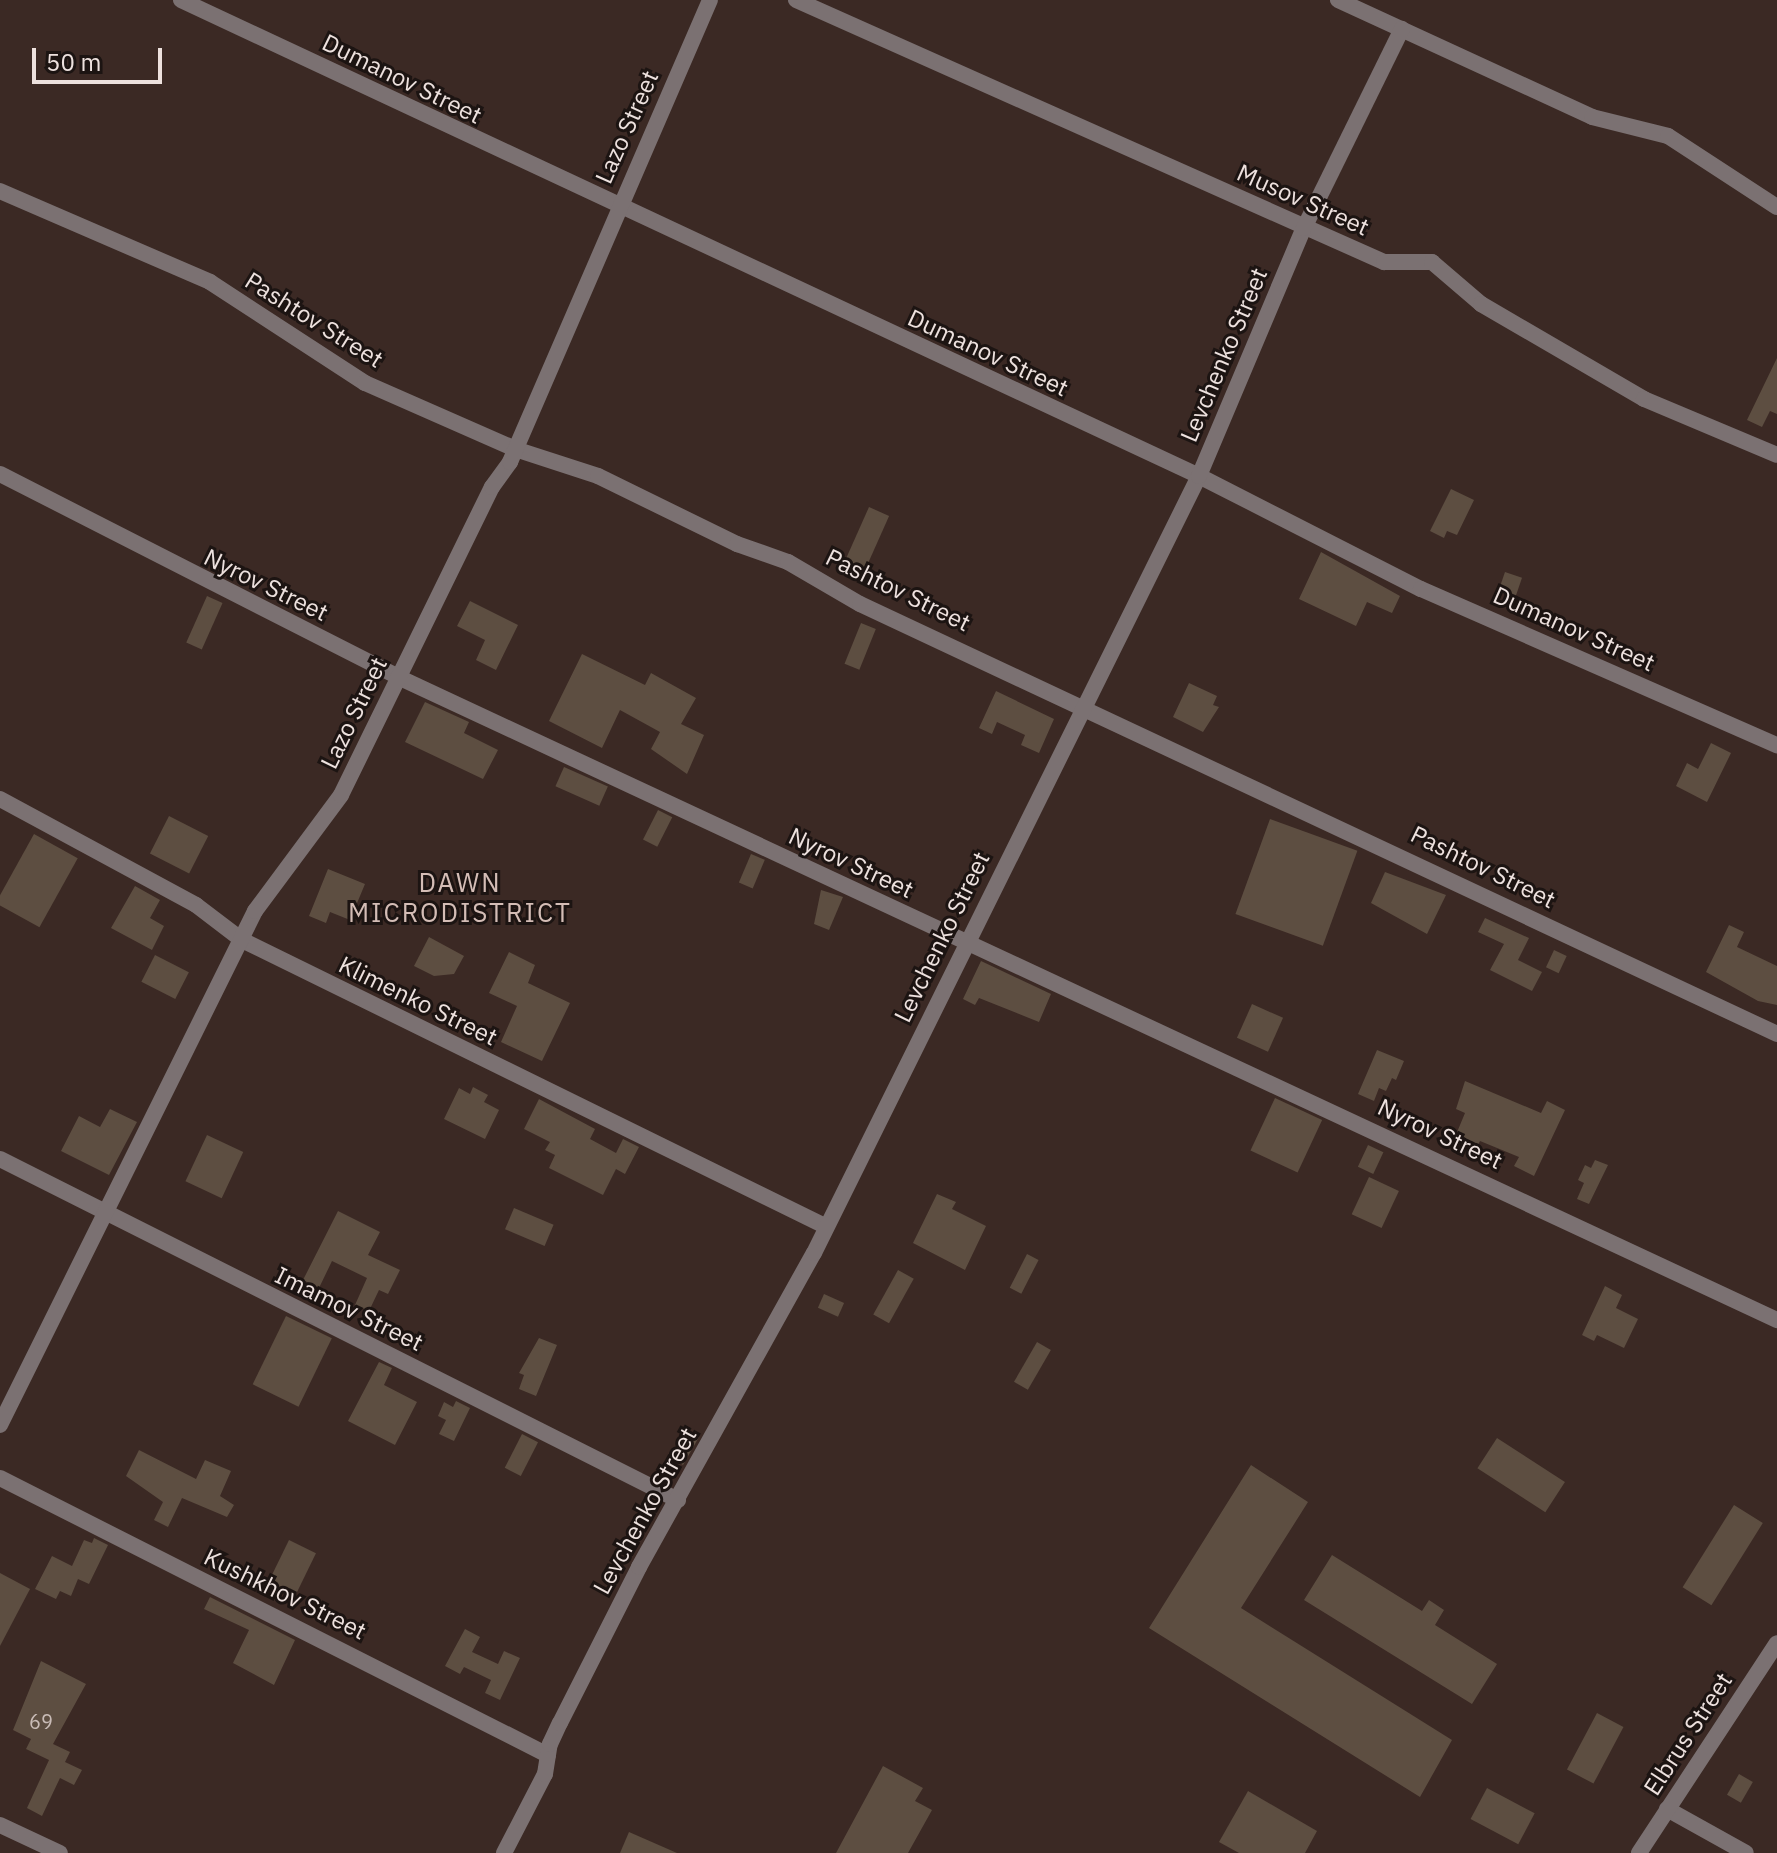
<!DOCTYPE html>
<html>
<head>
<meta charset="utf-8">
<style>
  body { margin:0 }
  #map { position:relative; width:1777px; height:1853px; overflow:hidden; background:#3b2924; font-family:"IBM Plex Sans",sans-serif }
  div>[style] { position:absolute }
  .building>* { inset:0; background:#5d4e41; transform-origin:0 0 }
  .street>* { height:16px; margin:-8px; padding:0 8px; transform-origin:8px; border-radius:8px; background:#7b7172 }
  span { translate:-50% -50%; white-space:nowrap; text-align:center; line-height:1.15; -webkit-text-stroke:6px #1c1412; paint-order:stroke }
  .number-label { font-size:20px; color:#c9bcb7 }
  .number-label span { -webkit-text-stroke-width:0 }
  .street-label { font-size:24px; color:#ede1de }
  .neighbourhood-label { font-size:26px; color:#d4bdb6; letter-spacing:2px }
  .scale { position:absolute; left:32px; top:48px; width:130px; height:36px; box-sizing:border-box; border:4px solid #ede1de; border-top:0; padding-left:10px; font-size:24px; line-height:28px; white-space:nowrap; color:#ede1de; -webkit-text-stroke:6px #1c1412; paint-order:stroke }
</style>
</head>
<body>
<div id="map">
  <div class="building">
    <div style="clip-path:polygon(1777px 358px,1777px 414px,1770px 411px,1762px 427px,1747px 420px)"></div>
    <div style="clip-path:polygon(1451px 489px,1474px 500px,1457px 535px,1447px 531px,1444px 538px,1430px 531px)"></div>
    <div style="left:869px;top:507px;width:22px;height:66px;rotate:24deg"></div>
    <div style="clip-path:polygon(1321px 552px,1400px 596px,1392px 613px,1367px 602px,1356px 626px,1299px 599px)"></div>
    <div style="left:1505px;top:572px;width:18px;height:21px;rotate:19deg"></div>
    <div style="left:207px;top:596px;width:17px;height:51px;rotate:24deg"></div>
    <div style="clip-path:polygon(470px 601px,518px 625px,496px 670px,476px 660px,485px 640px,457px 626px)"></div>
    <div style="left:861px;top:623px;width:16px;height:44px;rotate:22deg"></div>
    <div style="clip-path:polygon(582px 654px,645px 685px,651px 673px,696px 698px,681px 724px,704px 735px,687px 774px,651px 749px,660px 732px,620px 710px,602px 748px,549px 721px)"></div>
    <div style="clip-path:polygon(1189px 683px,1217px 696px,1213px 705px,1219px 707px,1203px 732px,1173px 717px)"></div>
    <div style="clip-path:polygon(996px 691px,1054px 719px,1039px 753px,1021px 745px,1025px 735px,997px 722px,992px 734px,979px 728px)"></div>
    <div style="clip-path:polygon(425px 702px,469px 722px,464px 733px,498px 750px,483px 779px,405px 742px)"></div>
    <div style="clip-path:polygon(1711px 743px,1731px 753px,1707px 802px,1676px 786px,1687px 763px,1698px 769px)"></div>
    <div style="left:564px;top:767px;width:48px;height:21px;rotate:24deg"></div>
    <div style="left:658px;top:810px;width:16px;height:33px;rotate:27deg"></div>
    <div style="left:169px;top:816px;width:44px;height:42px;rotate:27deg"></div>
    <div style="left:1270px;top:819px;width:93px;height:101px;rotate:20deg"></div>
    <div style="left:34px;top:834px;width:50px;height:79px;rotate:29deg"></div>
    <div style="left:751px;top:854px;width:15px;height:31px;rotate:23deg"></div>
    <div style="clip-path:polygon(328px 869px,365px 884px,350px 920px,330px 912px,326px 923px,309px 916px)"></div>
    <div style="clip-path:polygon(1385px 872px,1446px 895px,1427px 934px,1371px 903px)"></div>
    <div style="clip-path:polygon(135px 886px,160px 900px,150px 918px,164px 926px,152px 950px,111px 928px)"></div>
    <div style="clip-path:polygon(821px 890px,843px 897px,829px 930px,814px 924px)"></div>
    <div style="clip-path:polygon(1485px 918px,1529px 938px,1518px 960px,1542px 972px,1532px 991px,1490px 970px,1504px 944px,1478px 932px)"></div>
    <div style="clip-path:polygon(1729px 925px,1744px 932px,1737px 947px,1777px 966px,1777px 1005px,1758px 1001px,1706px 972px)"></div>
    <div style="clip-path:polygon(429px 937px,464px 956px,454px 974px,434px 976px,414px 966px)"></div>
    <div style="left:1554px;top:950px;width:14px;height:19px;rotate:25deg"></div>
    <div style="clip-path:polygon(509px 952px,535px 965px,528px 983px,570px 1003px,542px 1061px,501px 1042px,517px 1006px,489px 993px)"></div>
    <div style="left:155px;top:955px;width:38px;height:30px;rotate:27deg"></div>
    <div style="clip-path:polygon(981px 961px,1051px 994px,1039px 1022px,979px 998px,975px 1005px,963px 999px)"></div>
    <div style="left:1252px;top:1004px;width:34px;height:37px;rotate:24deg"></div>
    <div style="clip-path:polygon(1377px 1050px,1404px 1061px,1396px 1080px,1392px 1078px,1386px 1091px,1379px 1088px,1374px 1101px,1358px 1094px)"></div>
    <div style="clip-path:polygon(1465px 1081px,1541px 1113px,1547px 1101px,1565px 1110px,1534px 1176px,1514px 1166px,1519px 1157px,1480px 1141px,1477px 1147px,1455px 1137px,1465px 1113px,1456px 1109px)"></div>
    <div style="clip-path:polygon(473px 1087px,488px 1095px,484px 1102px,499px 1110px,485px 1139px,444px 1119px,459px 1088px,470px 1094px)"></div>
    <div style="left:1275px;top:1098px;width:52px;height:58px;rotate:25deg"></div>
    <div style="clip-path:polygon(539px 1099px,595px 1129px,590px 1139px,616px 1153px,623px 1139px,639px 1147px,625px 1174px,616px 1169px,603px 1195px,549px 1168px,555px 1155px,545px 1150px,550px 1142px,524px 1129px)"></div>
    <div style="clip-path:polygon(110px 1109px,137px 1122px,109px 1175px,61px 1151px,79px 1116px,100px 1127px)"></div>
    <div style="left:207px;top:1135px;width:40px;height:51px;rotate:25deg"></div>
    <div style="left:1368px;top:1145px;width:17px;height:24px;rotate:25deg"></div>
    <div style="clip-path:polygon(1595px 1160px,1608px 1165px,1589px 1204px,1577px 1199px,1584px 1183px,1578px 1180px,1585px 1165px,1591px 1168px)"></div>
    <div style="left:1369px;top:1177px;width:33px;height:41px;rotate:25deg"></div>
    <div style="clip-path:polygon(937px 1194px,956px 1202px,952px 1209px,986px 1226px,965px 1270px,913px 1243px)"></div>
    <div style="left:514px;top:1208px;width:43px;height:23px;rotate:23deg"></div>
    <div style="clip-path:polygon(338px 1211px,380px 1232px,368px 1255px,400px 1270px,388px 1294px,379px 1290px,369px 1311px,355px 1305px,367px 1278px,332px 1261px,319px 1288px,303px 1280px)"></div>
    <div style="left:1027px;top:1254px;width:13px;height:38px;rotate:27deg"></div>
    <div style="left:898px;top:1270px;width:18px;height:51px;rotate:29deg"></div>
    <div style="clip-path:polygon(1605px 1286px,1622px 1295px,1616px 1308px,1638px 1319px,1624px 1348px,1597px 1335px,1594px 1341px,1582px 1335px)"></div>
    <div style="left:824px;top:1294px;width:22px;height:15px;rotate:24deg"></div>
    <div style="left:286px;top:1316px;width:51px;height:76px;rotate:26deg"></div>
    <div style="clip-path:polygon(539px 1338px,557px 1345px,536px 1396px,519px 1389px,524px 1375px,519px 1373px)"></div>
    <div style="left:1037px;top:1342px;width:16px;height:46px;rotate:30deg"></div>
    <div style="clip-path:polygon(379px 1362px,392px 1368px,384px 1385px,417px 1402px,395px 1445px,348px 1421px)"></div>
    <div style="clip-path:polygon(456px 1401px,470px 1408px,454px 1441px,439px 1434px,446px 1420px,438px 1416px,444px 1402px,453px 1407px)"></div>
    <div style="clip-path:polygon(686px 1430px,699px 1437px,683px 1465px,676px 1461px)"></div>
    <div style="left:522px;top:1434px;width:18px;height:38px;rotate:27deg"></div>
    <div style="left:1497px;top:1438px;width:81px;height:36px;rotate:33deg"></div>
    <div style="clip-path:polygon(139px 1450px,196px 1479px,205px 1460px,231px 1471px,220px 1496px,234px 1505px,227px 1517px,182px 1498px,168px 1527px,154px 1520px,163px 1502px,126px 1476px)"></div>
    <div style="clip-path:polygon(1251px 1465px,1308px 1502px,1241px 1608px,1452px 1740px,1420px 1797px,1149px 1628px)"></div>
    <div style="left:1734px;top:1505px;width:34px;height:97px;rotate:32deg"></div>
    <div style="clip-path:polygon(94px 1538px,108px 1545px,89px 1584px,78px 1579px,71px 1596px,60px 1591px,56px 1599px,35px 1589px,52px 1556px,72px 1566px,84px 1540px,92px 1543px)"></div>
    <div style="left:289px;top:1540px;width:30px;height:47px;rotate:26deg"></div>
    <div style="clip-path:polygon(1332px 1555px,1422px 1611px,1429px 1600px,1444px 1610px,1435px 1625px,1497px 1664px,1472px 1704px,1304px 1600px)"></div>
    <div style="clip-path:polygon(0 1573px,30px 1589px,0 1646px)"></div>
    <div style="clip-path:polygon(210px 1597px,295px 1640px,274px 1685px,233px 1663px,249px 1630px,204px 1609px)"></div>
    <div style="clip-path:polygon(465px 1629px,480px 1637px,472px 1652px,498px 1664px,504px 1651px,520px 1658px,500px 1700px,485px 1693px,491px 1680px,464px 1667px,460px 1674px,445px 1666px)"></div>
    <div style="clip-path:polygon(41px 1661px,86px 1684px,53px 1744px,70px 1752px,65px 1762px,82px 1770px,74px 1785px,60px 1778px,42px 1816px,27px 1808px,49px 1760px,26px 1749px,31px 1739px,13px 1730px)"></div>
    <div style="left:1597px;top:1713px;width:30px;height:64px;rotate:28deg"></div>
    <div style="clip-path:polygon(883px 1766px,923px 1788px,915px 1801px,932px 1810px,908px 1853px,836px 1853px)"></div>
    <div style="left:1739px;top:1774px;width:16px;height:24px;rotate:30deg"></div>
    <div style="left:1487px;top:1788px;width:54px;height:35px;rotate:28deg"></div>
    <div style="clip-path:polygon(1248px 1791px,1317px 1831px,1305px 1853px,1239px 1853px,1219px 1842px)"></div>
    <div style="clip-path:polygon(629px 1832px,677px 1853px,620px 1853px)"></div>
  </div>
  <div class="street">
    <div style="left:181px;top:0;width:1124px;rotate:25.06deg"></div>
    <div style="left:1199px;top:476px;width:249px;rotate:27deg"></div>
    <div style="left:1421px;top:589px;width:389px;rotate:23.7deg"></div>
    <div style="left:796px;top:0;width:644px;rotate:24.02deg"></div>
    <div style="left:1384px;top:262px;width:48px"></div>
    <div style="left:1432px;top:262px;width:65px;rotate:40.6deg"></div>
    <div style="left:1481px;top:304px;width:189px;rotate:30.2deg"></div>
    <div style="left:1644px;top:399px;width:144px;rotate:22.8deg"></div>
    <div style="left:1338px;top:0;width:280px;rotate:24.7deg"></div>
    <div style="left:1592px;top:117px;width:78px;rotate:14deg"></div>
    <div style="left:1668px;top:136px;width:130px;rotate:33.1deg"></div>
    <div style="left:0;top:191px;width:229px;rotate:23.4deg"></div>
    <div style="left:210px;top:282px;width:185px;rotate:33.1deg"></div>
    <div style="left:365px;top:383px;width:164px;rotate:23.7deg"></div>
    <div style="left:515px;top:449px;width:87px;rotate:18deg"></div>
    <div style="left:598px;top:476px;width:155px;rotate:26.1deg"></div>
    <div style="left:737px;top:544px;width:54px;rotate:19.4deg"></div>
    <div style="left:788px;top:562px;width:83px;rotate:30.3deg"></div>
    <div style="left:860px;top:604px;width:1013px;rotate:25.12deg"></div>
    <div style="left:0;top:474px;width:447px;rotate:27deg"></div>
    <div style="left:398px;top:677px;width:1522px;rotate:25deg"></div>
    <div style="left:0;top:799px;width:223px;rotate:28.4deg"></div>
    <div style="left:196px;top:905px;width:58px;rotate:37.3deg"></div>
    <div style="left:242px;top:940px;width:649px;rotate:26.13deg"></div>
    <div style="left:0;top:1159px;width:759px;rotate:26.7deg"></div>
    <div style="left:0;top:1425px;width:574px;rotate:-63.61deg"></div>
    <div style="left:255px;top:911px;width:144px;rotate:-53.4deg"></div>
    <div style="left:341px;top:795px;width:343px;rotate:-63.9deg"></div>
    <div style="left:492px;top:487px;width:31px;rotate:-54deg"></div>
    <div style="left:510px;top:462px;width:503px;rotate:-66.59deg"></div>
    <div style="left:0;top:1478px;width:614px;rotate:26.82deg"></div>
    <div style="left:1667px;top:1809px;width:90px;rotate:29.1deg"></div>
    <div style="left:0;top:1825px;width:66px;rotate:25deg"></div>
    <div style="left:504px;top:1853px;width:89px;rotate:-62.6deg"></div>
    <div style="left:545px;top:1774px;width:30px;rotate:-81deg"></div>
    <div style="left:550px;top:1744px;width:23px;rotate:-65deg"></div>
    <div style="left:560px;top:1723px;width:175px;rotate:-63.1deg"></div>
    <div style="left:639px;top:1567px;width:359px;rotate:-60.9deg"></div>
    <div style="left:814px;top:1253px;width:867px;rotate:-63.64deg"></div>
    <div style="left:1199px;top:476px;width:269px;rotate:-67.1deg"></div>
    <div style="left:1304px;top:228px;width:222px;rotate:-63.8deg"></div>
    <div style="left:1639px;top:1853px;width:251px;rotate:-56.7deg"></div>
  </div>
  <div class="number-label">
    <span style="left:41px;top:1721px">69</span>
  </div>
  <div class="street-label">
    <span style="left:402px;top:79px;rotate:26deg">Dumanov Street</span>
    <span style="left:627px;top:127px;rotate:-66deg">Lazo Street</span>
    <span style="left:1303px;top:200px;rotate:24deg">Musov Street</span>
    <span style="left:314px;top:320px;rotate:32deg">Pashtov Street</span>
    <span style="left:988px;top:353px;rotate:25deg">Dumanov Street</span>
    <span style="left:1224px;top:355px;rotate:-67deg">Levchenko Street</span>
    <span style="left:266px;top:585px;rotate:26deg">Nyrov Street</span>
    <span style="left:898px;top:590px;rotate:26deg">Pashtov Street</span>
    <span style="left:1574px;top:629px;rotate:24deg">Dumanov Street</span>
    <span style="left:354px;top:713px;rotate:-64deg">Lazo Street</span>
    <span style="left:851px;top:863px;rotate:25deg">Nyrov Street</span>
    <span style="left:1483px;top:867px;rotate:26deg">Pashtov Street</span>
    <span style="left:942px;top:937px;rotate:-64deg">Levchenko Street</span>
    <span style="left:418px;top:1001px;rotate:26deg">Klimenko Street</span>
    <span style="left:1440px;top:1134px;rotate:25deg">Nyrov Street</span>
    <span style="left:349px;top:1309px;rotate:26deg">Imamov Street</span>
    <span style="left:645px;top:1511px;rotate:-61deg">Levchenko Street</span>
    <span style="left:285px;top:1594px;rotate:26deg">Kushkhov Street</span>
    <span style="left:1688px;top:1734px;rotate:-57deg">Elbrus Street</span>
  </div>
  <div class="neighbourhood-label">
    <span style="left:460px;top:898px">DAWN<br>MICRODISTRICT</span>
  </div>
  <div class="scale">50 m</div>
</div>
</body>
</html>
